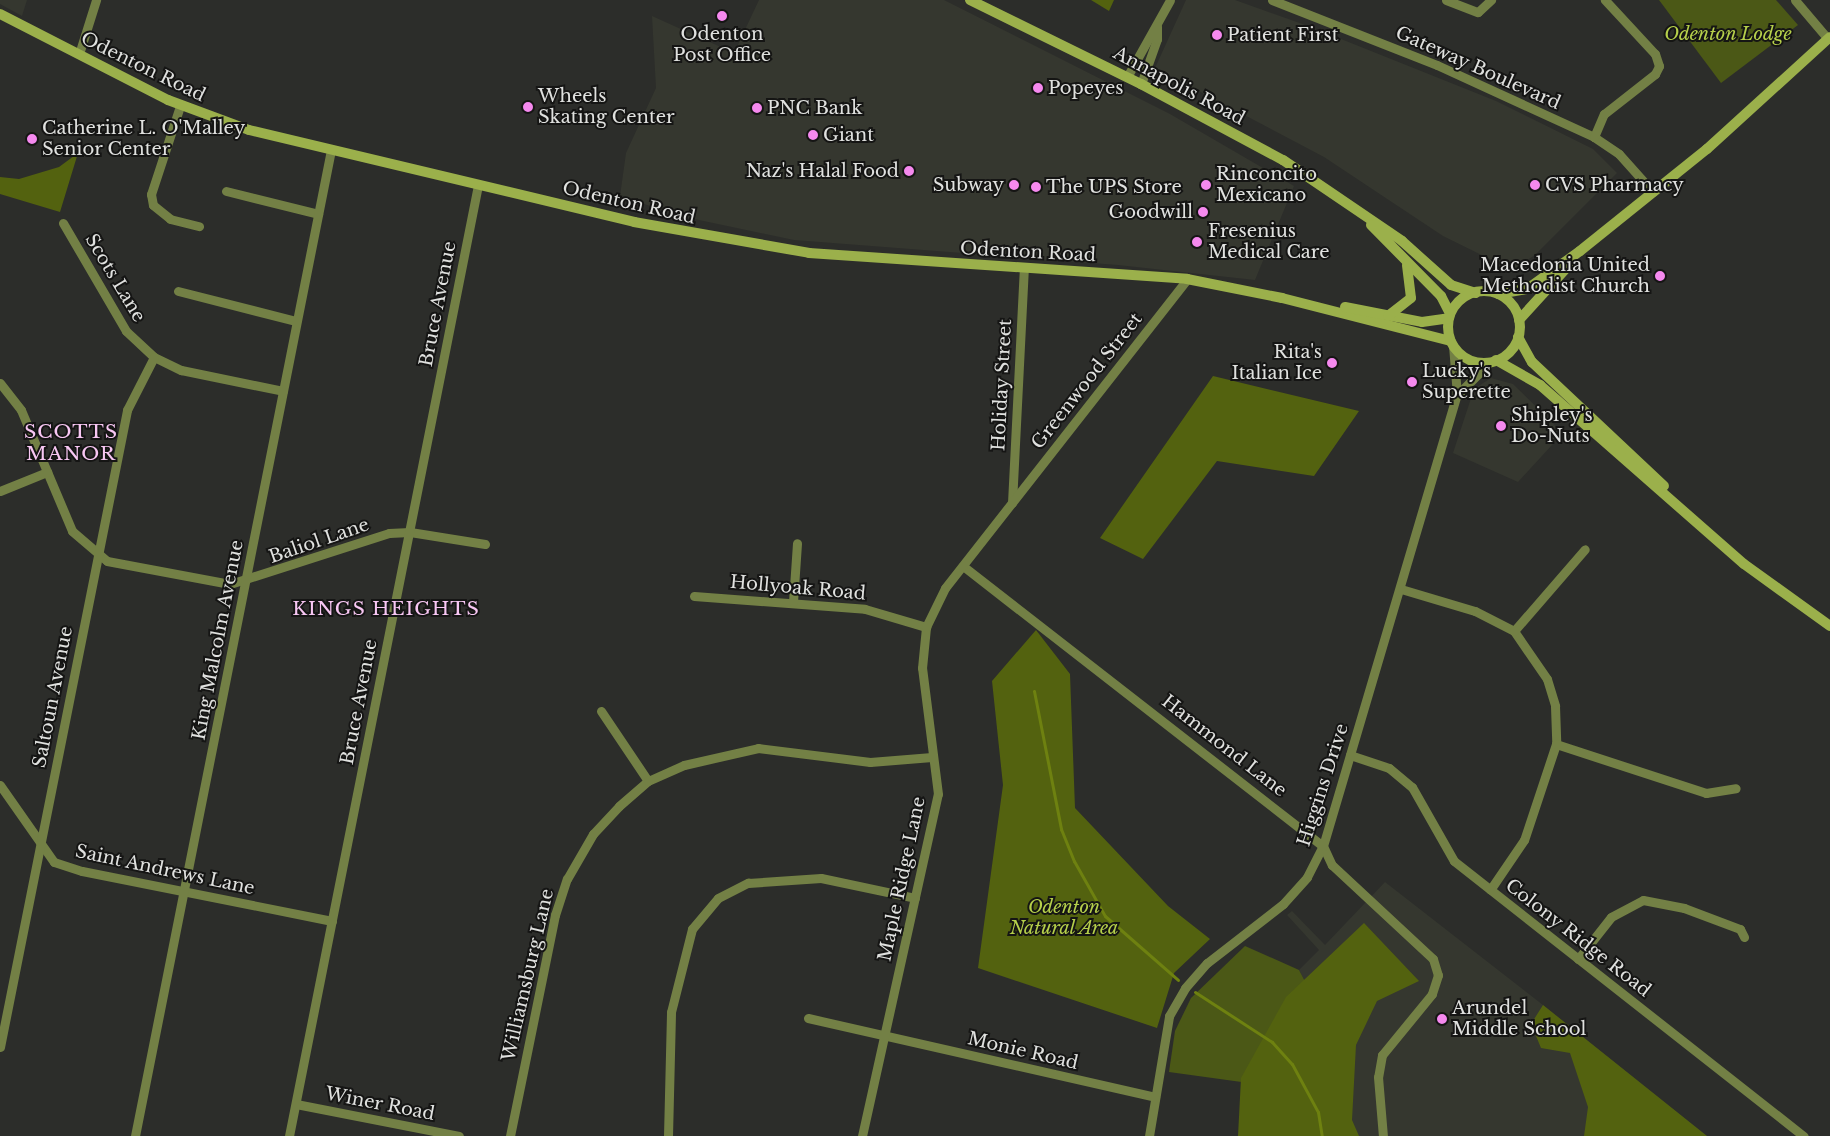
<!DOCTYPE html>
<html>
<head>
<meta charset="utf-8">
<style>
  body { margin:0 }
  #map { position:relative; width:1830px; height:1136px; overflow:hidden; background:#2c2d2a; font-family:"Libre Baskerville",serif }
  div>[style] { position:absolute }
  .built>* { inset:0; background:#35372f }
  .green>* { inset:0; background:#4b5816 }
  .forest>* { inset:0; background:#53620f }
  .stream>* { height:3px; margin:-1.5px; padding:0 1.5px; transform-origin:1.5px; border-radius:1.5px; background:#6e8110 }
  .street>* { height:9px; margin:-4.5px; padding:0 4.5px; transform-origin:4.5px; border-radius:4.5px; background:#738045 }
  .secondary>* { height:10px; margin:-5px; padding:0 5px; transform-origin:5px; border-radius:5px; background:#9bb04b }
  .secondary>.ring { margin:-5px; padding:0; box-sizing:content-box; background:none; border:10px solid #9bb04b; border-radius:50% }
  .dots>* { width:14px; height:14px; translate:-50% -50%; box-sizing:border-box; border:2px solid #151514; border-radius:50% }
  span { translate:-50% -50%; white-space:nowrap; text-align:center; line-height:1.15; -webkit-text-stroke:4px #151514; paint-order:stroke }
  .park-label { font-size:18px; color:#b6d04b; font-style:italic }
  .poi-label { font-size:18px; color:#e0e1df }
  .left { translate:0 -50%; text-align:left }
  .right { translate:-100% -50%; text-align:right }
  .street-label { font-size:18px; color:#e0e1df }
  .neighbourhood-label { font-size:19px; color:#f8c7f3; letter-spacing:1px }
</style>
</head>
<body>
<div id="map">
  <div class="built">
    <div style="clip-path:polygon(0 0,27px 0,22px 16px,0 4px)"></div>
    <div style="clip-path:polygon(759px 0,944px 0,1170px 114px,1294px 186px,1255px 280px,1118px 265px,794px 240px,680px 216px,620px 196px,626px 153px,656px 88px,652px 16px,734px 53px)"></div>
    <div style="clip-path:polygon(1186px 0,1235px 0,1311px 27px,1496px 101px,1593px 149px,1617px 173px,1535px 255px,1512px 270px,1443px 236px,1324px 157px,1155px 68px)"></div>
    <div style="clip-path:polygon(1491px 378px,1513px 384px,1563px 433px,1518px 482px,1453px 453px,1474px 389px)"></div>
    <div style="clip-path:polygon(1385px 882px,1543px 1005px,1707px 1136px,1322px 1136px,1332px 1033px,1299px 970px,1319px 950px,1287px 915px,1292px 911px,1325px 945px)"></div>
  </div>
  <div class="green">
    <div style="clip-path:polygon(1659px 0,1776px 0,1798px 25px,1721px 83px)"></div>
    <div style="clip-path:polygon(1245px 946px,1299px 970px,1332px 1033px,1256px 1084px,1169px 1072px,1175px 1031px,1191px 998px)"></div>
  </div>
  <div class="forest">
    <div style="clip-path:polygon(1091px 0,1114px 0,1109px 11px)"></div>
    <div style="clip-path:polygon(78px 153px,60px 212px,0 194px,0 177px,19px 179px,59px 167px)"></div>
    <div style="clip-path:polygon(1213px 376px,1359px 411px,1314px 476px,1217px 461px,1143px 559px,1100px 538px)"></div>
    <div style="clip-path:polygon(1036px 630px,1070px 674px,1075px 808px,1168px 906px,1210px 939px,1174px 973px,1157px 1028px,978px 968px,1003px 785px,992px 681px)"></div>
    <div style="clip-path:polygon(1364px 923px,1419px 981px,1377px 1001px,1356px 1045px,1352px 1120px,1359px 1136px,1238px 1136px,1241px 1078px,1286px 997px)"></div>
    <div style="clip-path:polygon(1543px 1005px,1707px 1136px,1584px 1136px,1588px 1107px,1570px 1053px,1541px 1048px,1531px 1024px)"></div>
  </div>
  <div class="stream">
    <div style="left:1034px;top:691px;width:141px;rotate:78.9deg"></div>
    <div style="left:1061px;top:829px;width:35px;rotate:68deg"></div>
    <div style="left:1074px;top:861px;width:63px;rotate:60.6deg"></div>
    <div style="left:1105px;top:916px;width:97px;rotate:41.2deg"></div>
    <div style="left:1195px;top:992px;width:92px;rotate:33deg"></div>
    <div style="left:1272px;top:1042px;width:30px;rotate:48deg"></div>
    <div style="left:1292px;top:1064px;width:55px;rotate:61.6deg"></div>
    <div style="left:1318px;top:1112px;width:24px;rotate:81deg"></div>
  </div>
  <div class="street">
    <div style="left:1272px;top:0;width:177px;rotate:21.5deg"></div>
    <div style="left:1437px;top:65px;width:173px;rotate:24.6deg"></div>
    <div style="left:1594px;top:137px;width:30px;rotate:34deg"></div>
    <div style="left:1619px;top:154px;width:51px;rotate:48.2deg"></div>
    <div style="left:1446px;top:0;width:34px;rotate:21deg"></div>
    <div style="left:1478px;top:12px;width:18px;rotate:-43deg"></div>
    <div style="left:1795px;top:0;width:51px;rotate:49.8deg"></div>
    <div style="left:79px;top:54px;width:57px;rotate:-72.5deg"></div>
    <div style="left:1127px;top:77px;width:88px;rotate:-60.8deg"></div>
    <div style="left:1141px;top:84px;width:48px;rotate:-70.4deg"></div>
    <div style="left:1157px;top:39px;width:13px;rotate:-90deg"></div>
    <div style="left:180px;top:106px;width:93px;rotate:108.2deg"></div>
    <div style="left:151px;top:194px;width:11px;rotate:80deg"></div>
    <div style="left:153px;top:205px;width:22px;rotate:39deg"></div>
    <div style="left:170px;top:219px;width:30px;rotate:14deg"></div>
    <div style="left:1594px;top:137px;width:25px;rotate:-67deg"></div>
    <div style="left:1604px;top:114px;width:65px;rotate:-38.1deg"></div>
    <div style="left:1655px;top:74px;width:9px;rotate:-63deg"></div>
    <div style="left:1659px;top:66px;width:13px;rotate:-108deg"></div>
    <div style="left:1655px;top:54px;width:74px;rotate:-132.8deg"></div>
    <div style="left:226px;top:191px;width:95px;rotate:14deg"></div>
    <div style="left:63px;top:223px;width:125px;rotate:59.7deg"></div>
    <div style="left:126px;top:331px;width:38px;rotate:43deg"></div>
    <div style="left:154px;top:357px;width:30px;rotate:26deg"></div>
    <div style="left:181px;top:370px;width:104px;rotate:11.6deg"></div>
    <div style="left:178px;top:291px;width:122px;rotate:14.3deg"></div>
    <div style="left:0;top:383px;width:34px;rotate:52deg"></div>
    <div style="left:21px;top:410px;width:131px;rotate:67.1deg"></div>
    <div style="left:72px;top:531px;width:46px;rotate:40.6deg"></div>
    <div style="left:107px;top:561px;width:125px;rotate:10.6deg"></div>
    <div style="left:230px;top:584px;width:167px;rotate:-17.8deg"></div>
    <div style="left:389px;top:533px;width:21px;rotate:-3deg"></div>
    <div style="left:410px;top:532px;width:76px;rotate:9.1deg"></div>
    <div style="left:1457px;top:395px;width:47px;rotate:-45deg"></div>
    <div style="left:0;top:491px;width:51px;rotate:-22deg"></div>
    <div style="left:1012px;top:503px;width:235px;rotate:-87.1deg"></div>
    <div style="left:963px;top:566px;width:456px;rotate:37.9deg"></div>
    <div style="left:1323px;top:846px;width:21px;rotate:65deg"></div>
    <div style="left:1332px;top:865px;width:138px;rotate:42.9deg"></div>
    <div style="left:1433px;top:959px;width:17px;rotate:73deg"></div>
    <div style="left:1438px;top:975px;width:20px;rotate:108deg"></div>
    <div style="left:1432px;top:994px;width:79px;rotate:129.3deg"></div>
    <div style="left:1382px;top:1055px;width:22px;rotate:100deg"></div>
    <div style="left:1378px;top:1077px;width:59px;rotate:85.2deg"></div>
    <div style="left:1401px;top:589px;width:77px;rotate:16.6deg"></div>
    <div style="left:1475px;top:611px;width:44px;rotate:27.1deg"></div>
    <div style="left:1514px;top:631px;width:58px;rotate:55.5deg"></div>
    <div style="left:1547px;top:679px;width:28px;rotate:73deg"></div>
    <div style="left:1555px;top:706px;width:38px;rotate:88deg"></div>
    <div style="left:1556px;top:744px;width:101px;rotate:108.4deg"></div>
    <div style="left:1524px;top:840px;width:60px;rotate:124.2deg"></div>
    <div style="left:694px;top:596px;width:171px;rotate:4.3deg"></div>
    <div style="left:865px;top:609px;width:64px;rotate:16.4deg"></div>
    <div style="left:793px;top:602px;width:59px;rotate:-86.1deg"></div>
    <div style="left:1514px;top:631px;width:108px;rotate:-49.1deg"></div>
    <div style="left:601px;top:711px;width:84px;rotate:56.1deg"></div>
    <div style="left:1556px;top:744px;width:158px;rotate:18.1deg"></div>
    <div style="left:1706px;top:793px;width:30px;rotate:-9deg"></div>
    <div style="left:1350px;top:755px;width:41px;rotate:18.4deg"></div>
    <div style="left:1389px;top:768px;width:30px;rotate:40deg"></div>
    <div style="left:1412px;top:787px;width:85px;rotate:60.4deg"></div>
    <div style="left:1454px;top:861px;width:445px;rotate:38.2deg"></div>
    <div style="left:0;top:785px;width:94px;rotate:55deg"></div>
    <div style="left:54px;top:862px;width:29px;rotate:18deg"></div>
    <div style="left:82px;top:871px;width:255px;rotate:11.3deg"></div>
    <div style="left:1578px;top:959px;width:53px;rotate:-51.8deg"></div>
    <div style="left:1611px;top:917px;width:36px;rotate:-28deg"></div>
    <div style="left:1643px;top:900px;width:42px;rotate:11deg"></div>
    <div style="left:1684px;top:908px;width:60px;rotate:20.6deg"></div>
    <div style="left:1740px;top:929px;width:9px;rotate:63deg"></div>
    <div style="left:808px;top:1018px;width:356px;rotate:12.8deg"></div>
    <div style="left:0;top:1047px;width:650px;rotate:-78.72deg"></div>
    <div style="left:127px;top:410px;width:59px;rotate:-63deg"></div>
    <div style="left:296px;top:1104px;width:166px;rotate:11.1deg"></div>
    <div style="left:135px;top:1136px;width:1005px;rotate:-78.76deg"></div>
    <div style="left:289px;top:1136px;width:970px;rotate:-78.76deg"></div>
    <div style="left:510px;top:1136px;width:226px;rotate:-78.5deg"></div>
    <div style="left:555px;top:915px;width:38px;rotate:-72deg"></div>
    <div style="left:567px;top:879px;width:52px;rotate:-60deg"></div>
    <div style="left:593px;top:834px;width:38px;rotate:-47deg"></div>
    <div style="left:619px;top:806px;width:38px;rotate:-41deg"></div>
    <div style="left:648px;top:781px;width:39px;rotate:-24deg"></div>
    <div style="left:684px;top:765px;width:76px;rotate:-12.9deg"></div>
    <div style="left:758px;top:748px;width:113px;rotate:7.1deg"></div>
    <div style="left:870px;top:762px;width:62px;rotate:-4.6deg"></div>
    <div style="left:668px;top:1136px;width:124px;rotate:-88.6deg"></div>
    <div style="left:671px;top:1012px;width:86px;rotate:-75.8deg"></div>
    <div style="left:692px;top:929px;width:40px;rotate:-50deg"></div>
    <div style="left:718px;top:898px;width:34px;rotate:-27deg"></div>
    <div style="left:748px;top:883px;width:73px;rotate:-3.9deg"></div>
    <div style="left:821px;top:878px;width:96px;rotate:12deg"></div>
    <div style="left:862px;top:1136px;width:350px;rotate:-77.5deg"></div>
    <div style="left:938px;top:794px;width:127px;rotate:-97.2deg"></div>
    <div style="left:922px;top:668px;width:41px;rotate:-84.4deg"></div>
    <div style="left:926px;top:627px;width:43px;rotate:-64deg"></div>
    <div style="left:945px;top:588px;width:392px;rotate:-51.9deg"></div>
    <div style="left:1149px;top:1136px;width:122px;rotate:-80.5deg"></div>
    <div style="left:1169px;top:1016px;width:32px;rotate:-60deg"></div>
    <div style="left:1185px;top:988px;width:33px;rotate:-49deg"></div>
    <div style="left:1207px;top:963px;width:96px;rotate:-37.8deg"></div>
    <div style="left:1283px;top:904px;width:36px;rotate:-48deg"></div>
    <div style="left:1307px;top:877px;width:35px;rotate:-63deg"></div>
    <div style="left:1323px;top:846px;width:470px;rotate:-73.5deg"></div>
    <div style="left:1457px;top:395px;width:50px;rotate:-94.6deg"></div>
  </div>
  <div class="secondary">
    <div style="left:970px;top:0;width:191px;rotate:26.2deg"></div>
    <div style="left:1141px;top:84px;width:161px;rotate:28.2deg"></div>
    <div style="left:1283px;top:160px;width:144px;rotate:34.2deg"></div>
    <div style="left:1402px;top:241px;width:66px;rotate:41.9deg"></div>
    <div style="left:1451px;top:285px;width:26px;rotate:18deg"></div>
    <div style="left:0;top:14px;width:189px;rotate:27.1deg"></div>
    <div style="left:168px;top:100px;width:86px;rotate:20.3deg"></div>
    <div style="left:249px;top:130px;width:396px;rotate:13.4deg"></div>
    <div style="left:634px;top:222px;width:178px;rotate:10deg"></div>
    <div style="left:809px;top:253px;width:379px;rotate:3.9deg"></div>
    <div style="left:1187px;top:279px;width:97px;rotate:11.3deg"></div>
    <div style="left:1282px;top:298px;width:174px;rotate:14.3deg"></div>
    <div style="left:1371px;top:225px;width:100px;rotate:45.4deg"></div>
    <div style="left:1441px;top:296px;width:20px;rotate:63deg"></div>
    <div class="ring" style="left:1448px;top:291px;width:62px;height:62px"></div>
    <div style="left:1498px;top:294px;width:29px;rotate:-10deg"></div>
    <div style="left:1527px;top:289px;width:65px;rotate:-35.6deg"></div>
    <div style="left:1580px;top:251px;width:163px;rotate:-38.8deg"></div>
    <div style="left:1707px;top:149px;width:166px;rotate:-42.3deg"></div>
    <div style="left:1345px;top:307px;width:78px;rotate:11deg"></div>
    <div style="left:1422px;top:322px;width:27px;rotate:-8deg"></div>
    <div style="left:1388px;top:316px;width:29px;rotate:-38deg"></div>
    <div style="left:1411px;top:298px;width:33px;rotate:-97deg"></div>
    <div style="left:1519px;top:320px;width:79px;rotate:-47.6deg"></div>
    <div style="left:1518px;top:337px;width:29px;rotate:61deg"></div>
    <div style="left:1532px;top:362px;width:181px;rotate:43.2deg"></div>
    <div style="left:1496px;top:360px;width:51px;rotate:29.6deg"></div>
    <div style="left:1540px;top:385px;width:271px;rotate:41.3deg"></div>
    <div style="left:1744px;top:564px;width:106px;rotate:35.8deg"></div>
  </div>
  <div class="dots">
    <div style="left:722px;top:16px;background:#f589ee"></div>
    <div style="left:1217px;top:35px;background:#f589ee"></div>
    <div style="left:1038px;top:88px;background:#f589ee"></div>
    <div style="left:528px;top:107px;background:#f589ee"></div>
    <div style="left:757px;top:108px;background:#f589ee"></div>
    <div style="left:813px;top:135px;background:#f589ee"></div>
    <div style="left:32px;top:139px;background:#f589ee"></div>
    <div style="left:909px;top:171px;background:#f589ee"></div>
    <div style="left:1014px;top:185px;background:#f589ee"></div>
    <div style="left:1206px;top:185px;background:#f589ee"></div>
    <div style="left:1535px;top:185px;background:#f589ee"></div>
    <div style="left:1036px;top:187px;background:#f589ee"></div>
    <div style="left:1203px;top:212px;background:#f589ee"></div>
    <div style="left:1197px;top:242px;background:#f589ee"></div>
    <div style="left:1660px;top:276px;background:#f589ee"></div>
    <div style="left:1332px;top:363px;background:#f589ee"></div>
    <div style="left:1412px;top:382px;background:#f589ee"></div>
    <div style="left:1501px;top:426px;background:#f589ee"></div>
    <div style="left:1442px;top:1019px;background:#f589ee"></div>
  </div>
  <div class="park-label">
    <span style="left:1728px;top:34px">Odenton Lodge</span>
    <span style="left:1064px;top:918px">Odenton<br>Natural Area</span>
  </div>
  <div class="poi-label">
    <span style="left:722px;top:45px">Odenton<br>Post Office</span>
    <span class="left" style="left:1227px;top:35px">Patient First</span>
    <span class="left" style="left:1048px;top:88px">Popeyes</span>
    <span class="left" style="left:538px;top:107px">Wheels<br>Skating Center</span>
    <span class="left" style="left:767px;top:108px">PNC Bank</span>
    <span class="left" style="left:42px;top:139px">Catherine L. O'Malley<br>Senior Center</span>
    <span class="left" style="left:823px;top:135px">Giant</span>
    <span class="right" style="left:899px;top:171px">Naz's Halal Food</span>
    <span class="left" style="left:1216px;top:185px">Rinconcito<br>Mexicano</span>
    <span class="right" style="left:1004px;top:185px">Subway</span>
    <span class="left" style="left:1545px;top:185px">CVS Pharmacy</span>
    <span class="left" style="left:1046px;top:187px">The UPS Store</span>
    <span class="right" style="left:1193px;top:212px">Goodwill</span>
    <span class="left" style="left:1208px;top:242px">Fresenius<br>Medical Care</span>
    <span class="right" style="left:1650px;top:276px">Macedonia United<br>Methodist Church</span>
    <span class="right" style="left:1322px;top:363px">Rita's<br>Italian Ice</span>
    <span class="left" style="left:1422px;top:382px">Lucky's<br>Superette</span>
    <span class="left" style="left:1511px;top:426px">Shipley's<br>Do-Nuts</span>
    <span class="left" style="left:1452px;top:1019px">Arundel<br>Middle School</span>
  </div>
  <div class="street-label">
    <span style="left:143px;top:67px;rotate:26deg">Odenton Road</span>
    <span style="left:1478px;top:68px;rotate:24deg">Gateway Boulevard</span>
    <span style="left:1179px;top:86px;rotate:28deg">Annapolis Road</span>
    <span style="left:629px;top:203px;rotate:13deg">Odenton Road</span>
    <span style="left:1028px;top:252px;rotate:3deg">Odenton Road</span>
    <span style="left:115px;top:278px;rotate:59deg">Scots Lane</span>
    <span style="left:438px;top:304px;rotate:-79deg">Bruce Avenue</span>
    <span style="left:1087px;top:381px;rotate:-52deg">Greenwood Street</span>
    <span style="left:1002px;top:385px;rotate:-87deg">Holiday Street</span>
    <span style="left:319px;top:541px;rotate:-19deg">Baliol Lane</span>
    <span style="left:798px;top:588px;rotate:5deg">Hollyoak Road</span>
    <span style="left:218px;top:640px;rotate:-79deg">King Malcolm Avenue</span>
    <span style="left:53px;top:697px;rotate:-79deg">Saltoun Avenue</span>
    <span style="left:359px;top:702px;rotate:-79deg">Bruce Avenue</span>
    <span style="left:1224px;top:746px;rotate:38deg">Hammond Lane</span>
    <span style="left:1323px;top:785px;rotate:-72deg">Higgins Drive</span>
    <span style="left:165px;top:870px;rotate:12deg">Saint Andrews Lane</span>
    <span style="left:902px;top:879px;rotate:-78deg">Maple Ridge Lane</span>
    <span style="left:1578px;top:938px;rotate:38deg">Colony Ridge Road</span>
    <span style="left:528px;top:975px;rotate:-77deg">Williamsburg Lane</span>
    <span style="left:1023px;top:1051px;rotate:13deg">Monie Road</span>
    <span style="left:380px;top:1104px;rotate:11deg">Winer Road</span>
  </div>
  <div class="neighbourhood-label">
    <span style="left:71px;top:443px">SCOTTS<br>MANOR</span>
    <span style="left:386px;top:609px">KINGS HEIGHTS</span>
  </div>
</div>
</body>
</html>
